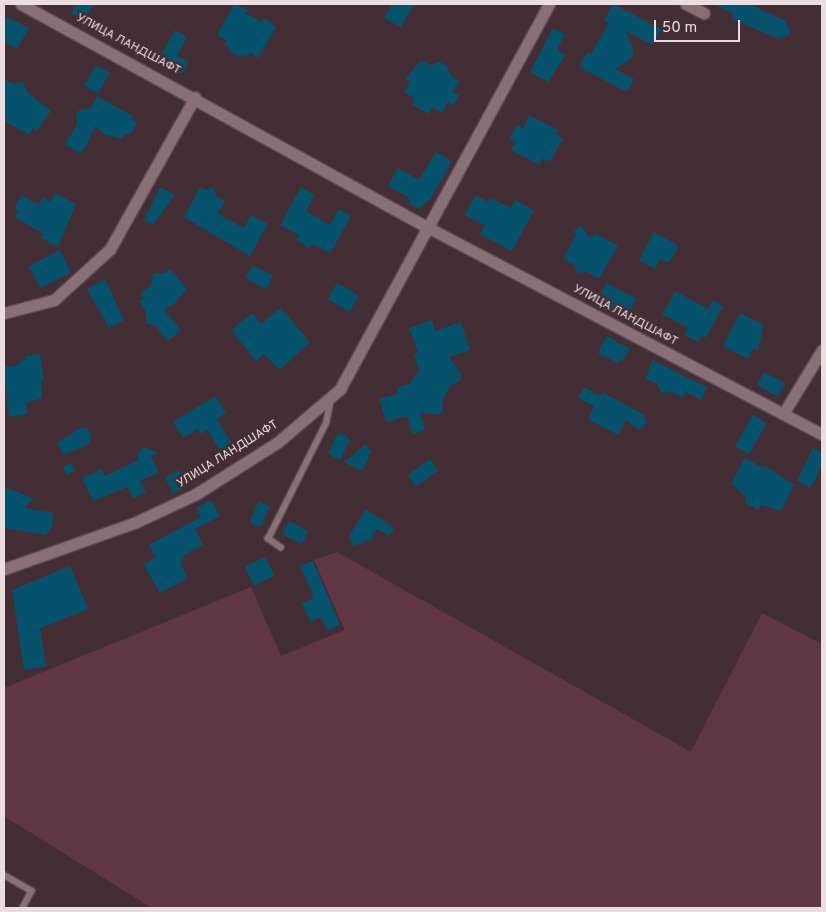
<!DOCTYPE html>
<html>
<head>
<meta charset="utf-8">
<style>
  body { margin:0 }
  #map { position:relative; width:826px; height:912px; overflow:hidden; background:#442e35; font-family:Overpass,sans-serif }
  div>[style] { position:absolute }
  .green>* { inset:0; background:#603645 }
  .building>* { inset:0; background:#06516b; transform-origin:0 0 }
  .roads { filter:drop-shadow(1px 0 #5c4a50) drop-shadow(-1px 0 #5c4a50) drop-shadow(0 1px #5c4a50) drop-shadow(0 -1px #5c4a50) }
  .service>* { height:5.5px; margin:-2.75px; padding:0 2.75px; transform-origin:2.75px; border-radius:2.75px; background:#897077 }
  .minor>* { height:11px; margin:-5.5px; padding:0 5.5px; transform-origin:5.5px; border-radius:5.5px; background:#897077 }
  span { translate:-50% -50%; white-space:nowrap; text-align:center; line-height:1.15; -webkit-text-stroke:4.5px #442e35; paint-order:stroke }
  .street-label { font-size:12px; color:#ecdde1 }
  .frame { position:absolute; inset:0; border:5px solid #ecdde1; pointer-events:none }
  .scale { position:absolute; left:654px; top:20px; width:86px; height:22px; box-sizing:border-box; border:2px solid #ecdde1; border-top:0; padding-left:6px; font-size:15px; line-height:18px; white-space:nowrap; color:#ecdde1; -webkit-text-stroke:4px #442e35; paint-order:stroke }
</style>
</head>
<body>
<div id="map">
  <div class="green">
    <div style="clip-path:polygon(337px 552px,691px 752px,762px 613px,822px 644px,822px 908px,152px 908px,4px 816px,4px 688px,251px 587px,281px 656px,345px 630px,314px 560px)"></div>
  </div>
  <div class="building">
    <div style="clip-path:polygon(77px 4px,94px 4px,84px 20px,71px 13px)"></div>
    <div style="clip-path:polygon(234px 4px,248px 10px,246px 14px,262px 22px,264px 18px,276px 26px,259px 58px,250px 53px,247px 57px,242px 54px,241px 57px,228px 50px,230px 48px,224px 45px,227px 40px,217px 35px)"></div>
    <div style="clip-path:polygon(392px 4px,414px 4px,401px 27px,384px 18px)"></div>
    <div style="clip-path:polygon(613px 4px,661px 29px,652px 45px,626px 31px,634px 52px,631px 59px,615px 69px,634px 79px,627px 92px,579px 67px,587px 52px,591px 54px,609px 22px,604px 20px)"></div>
    <div style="clip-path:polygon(713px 4px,749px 4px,786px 21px,791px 34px,778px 39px,731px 18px,733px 13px)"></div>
    <div style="clip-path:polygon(4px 16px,29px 28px,17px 49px,4px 42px)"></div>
    <div style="clip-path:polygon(553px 28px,565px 34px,557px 50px,566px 55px,548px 82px,530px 72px)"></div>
    <div style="clip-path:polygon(175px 30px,187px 37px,177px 56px,189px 62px,182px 74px,161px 67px,166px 57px,161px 55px)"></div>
    <div style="clip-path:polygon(421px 60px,430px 65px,440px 62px,447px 66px,451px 76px,460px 81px,453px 92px,459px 95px,454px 105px,448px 102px,442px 113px,432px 107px,428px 114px,411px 104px,414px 98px,404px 92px,410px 82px,405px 79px)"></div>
    <div style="left:96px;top:65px;width:16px;height:24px;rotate:30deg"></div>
    <div style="clip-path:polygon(4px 79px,13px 84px,23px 82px,27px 92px,51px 111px,37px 130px,33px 128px,29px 135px,4px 121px)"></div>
    <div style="clip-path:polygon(97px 96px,134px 117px,132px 120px,137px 123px,130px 135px,125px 133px,122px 139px,104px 134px,95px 126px,86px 147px,80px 153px,65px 145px,77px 124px,76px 115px,79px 110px,90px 109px)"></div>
    <div style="clip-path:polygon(529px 115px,558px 130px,556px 134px,563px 138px,550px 162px,543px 158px,539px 165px,511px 150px,516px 142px,509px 139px,517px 125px,523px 128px)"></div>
    <div style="clip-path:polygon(436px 152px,452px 161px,431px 198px,419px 209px,409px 204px,408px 197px,388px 186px,398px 168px,419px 180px)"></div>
    <div style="clip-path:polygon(160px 187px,175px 195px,153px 225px,144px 220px)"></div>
    <div style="clip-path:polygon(200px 187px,206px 190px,214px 187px,216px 196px,225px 201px,218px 214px,244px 228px,251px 215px,268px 224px,250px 256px,184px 217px)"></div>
    <div style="clip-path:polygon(301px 187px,314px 195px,306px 211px,330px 225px,339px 209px,351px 216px,330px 253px,312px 244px,310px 248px,296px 240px,299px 235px,280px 225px)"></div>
    <div style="clip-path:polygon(55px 193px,76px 204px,58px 247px,41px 238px,44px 234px,15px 217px,18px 211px,14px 209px,21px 195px,39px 205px,43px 197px,50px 202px)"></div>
    <div style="clip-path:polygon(475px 195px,488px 202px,490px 198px,511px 208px,515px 200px,534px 210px,512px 251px,480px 234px,485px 225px,465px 215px)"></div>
    <div style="clip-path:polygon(581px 225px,589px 237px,597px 234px,618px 246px,599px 279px,588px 272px,577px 273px,575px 265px,563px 259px,576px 235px,574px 231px)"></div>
    <div style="clip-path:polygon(654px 232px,679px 246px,669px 263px,660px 259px,655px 269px,639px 260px)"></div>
    <div style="left:60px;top:250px;width:25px;height:35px;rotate:63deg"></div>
    <div style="left:253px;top:265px;width:23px;height:15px;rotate:29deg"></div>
    <div style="clip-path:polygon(170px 269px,187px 289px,175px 303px,164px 310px,181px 330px,168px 341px,155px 325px,146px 324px,146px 311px,139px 302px,144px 299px,140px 294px,151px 285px,153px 274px,163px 274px)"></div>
    <div style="clip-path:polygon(105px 279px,124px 320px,109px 328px,87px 289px)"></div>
    <div style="left:337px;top:283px;width:25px;height:19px;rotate:29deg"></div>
    <div style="left:606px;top:283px;width:34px;height:21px;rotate:26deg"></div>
    <div style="clip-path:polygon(675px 291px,708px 309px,713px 300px,723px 306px,706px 338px,702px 335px,698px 342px,684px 335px,688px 328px,662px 314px)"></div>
    <div style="clip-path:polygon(281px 308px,310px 342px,280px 370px,264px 354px,256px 361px,231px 330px,252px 313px,261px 324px)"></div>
    <div style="clip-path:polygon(740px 313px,764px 325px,758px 350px,753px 348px,748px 359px,723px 346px)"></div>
    <div style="clip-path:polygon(432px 320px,435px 331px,461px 322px,470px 350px,449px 357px,461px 374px,461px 380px,450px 386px,443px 400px,442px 413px,436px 415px,420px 412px,425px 430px,412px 434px,407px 416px,386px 422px,379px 399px,397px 394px,398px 387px,410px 384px,419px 370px,414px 354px,418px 352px,409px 328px)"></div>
    <div style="clip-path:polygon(607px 336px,630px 349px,623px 361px,620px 359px,618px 363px,598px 353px)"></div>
    <div style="clip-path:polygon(40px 354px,44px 379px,41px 382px,42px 398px,26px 403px,28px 414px,9px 417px,4px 367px,20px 365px,19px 361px,25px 360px,25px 356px)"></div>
    <div style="clip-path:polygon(652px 360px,707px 387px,701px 400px,686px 392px,683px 397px,672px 392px,661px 393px,657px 384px,646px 379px)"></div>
    <div style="left:764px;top:372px;width:24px;height:15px;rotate:28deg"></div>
    <div style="clip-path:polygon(584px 387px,600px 396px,602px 392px,644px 415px,647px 423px,639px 430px,626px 420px,618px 435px,588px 419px,594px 406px,578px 398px)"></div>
    <div style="clip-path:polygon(215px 396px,226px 413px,217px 419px,233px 446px,222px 453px,207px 430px,201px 434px,198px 429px,183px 438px,173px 422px)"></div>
    <div style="left:753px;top:415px;width:16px;height:36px;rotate:30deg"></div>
    <div style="clip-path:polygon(82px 427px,88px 429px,92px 437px,89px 444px,63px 455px,57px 443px)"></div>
    <div style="clip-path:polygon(337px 434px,344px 434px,350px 440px,340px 460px,328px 454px)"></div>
    <div style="clip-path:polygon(366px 444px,371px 452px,362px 471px,344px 462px)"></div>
    <div style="clip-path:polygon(143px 447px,158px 453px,151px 457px,159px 472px,140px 481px,146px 492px,133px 498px,127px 487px,93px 501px,82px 478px,102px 469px,105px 476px,139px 460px,137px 455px)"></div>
    <div style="clip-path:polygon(813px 448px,822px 453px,822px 465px,811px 488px,797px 481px)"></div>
    <div style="clip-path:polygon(745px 458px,763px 468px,764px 465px,794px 485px,781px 511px,761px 505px,758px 510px,744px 502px,746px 497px,731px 484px)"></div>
    <div style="left:430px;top:459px;width:14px;height:27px;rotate:54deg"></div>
    <div style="left:71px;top:463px;width:9px;height:9px;rotate:63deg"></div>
    <div style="left:179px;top:470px;width:18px;height:16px;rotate:63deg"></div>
    <div style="clip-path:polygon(4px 487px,33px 498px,25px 508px,54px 513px,52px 527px,46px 535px,4px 528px)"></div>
    <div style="clip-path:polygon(211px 500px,220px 516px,195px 529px,203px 545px,184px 555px,181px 565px,188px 578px,160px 593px,144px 564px,156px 558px,149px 545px,201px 517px,196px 508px)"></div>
    <div style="left:259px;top:501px;width:12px;height:23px;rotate:24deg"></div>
    <div style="clip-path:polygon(366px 509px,394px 528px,390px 536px,376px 529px,372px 539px,353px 546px,349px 536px)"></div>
    <div style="left:289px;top:521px;width:22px;height:15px;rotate:27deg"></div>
    <div style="left:266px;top:557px;width:21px;height:23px;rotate:67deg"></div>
    <div style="clip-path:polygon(313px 561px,340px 625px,327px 631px,321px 617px,310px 622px,302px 603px,314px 598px,300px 566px)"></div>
    <div style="clip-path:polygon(70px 566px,88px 609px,40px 628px,46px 666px,24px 670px,12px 590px)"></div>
  </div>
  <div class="roads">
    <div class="service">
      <div style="left:281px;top:548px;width:16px;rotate:-145deg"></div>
      <div style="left:268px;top:539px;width:130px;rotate:-63.4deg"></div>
      <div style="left:326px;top:423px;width:25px;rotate:-78deg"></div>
      <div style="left:4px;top:875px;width:32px;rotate:30deg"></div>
      <div style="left:32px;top:891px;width:19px;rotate:118deg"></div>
    </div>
    <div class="minor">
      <div style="left:21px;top:4px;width:465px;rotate:28.8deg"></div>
      <div style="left:429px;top:228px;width:444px;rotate:27.7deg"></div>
      <div style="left:686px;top:4px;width:20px;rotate:27deg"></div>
      <div style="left:4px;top:313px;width:52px;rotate:-14.6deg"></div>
      <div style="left:54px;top:300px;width:76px;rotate:-42.3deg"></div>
      <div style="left:110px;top:249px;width:174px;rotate:-60.8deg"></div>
      <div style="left:783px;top:414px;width:75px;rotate:-58.6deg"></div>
      <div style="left:4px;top:569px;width:138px;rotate:-19.5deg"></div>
      <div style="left:134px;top:523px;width:68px;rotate:-25.1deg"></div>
      <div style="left:196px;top:494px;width:97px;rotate:-32.4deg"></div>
      <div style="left:278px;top:442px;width:82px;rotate:-40.5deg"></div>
      <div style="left:340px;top:389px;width:438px;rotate:-61.5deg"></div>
    </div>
  </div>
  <div class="street-label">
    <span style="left:128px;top:45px;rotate:28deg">УЛИЦА ЛАНДШАФТ</span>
    <span style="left:625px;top:316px;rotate:28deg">УЛИЦА ЛАНДШАФТ</span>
    <span style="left:228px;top:455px;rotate:-32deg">УЛИЦА ЛАНДШАФТ</span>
  </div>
  <div class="frame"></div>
  <div class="scale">50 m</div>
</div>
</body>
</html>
